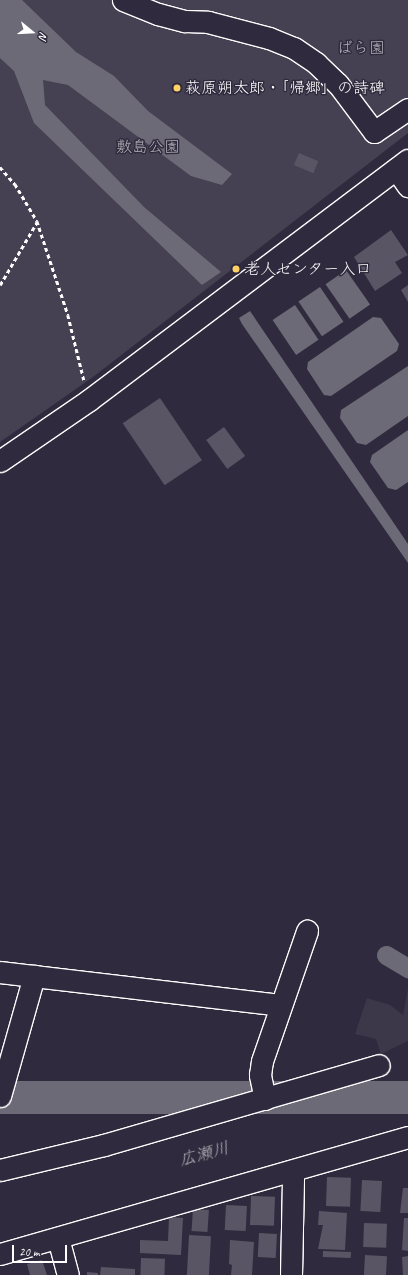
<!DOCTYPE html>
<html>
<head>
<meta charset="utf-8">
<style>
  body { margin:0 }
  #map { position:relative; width:408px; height:1275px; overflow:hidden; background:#2f2a3d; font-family:Caveat,"Klee One",sans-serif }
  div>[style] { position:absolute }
  .built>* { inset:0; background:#3c3749 }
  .green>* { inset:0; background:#464152 }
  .water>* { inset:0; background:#6d6a77; transform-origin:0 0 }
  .canal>* { height:19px; margin:-9.5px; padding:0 9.5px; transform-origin:9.5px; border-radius:9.5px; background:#6d6a77 }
  .building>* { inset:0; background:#595564; transform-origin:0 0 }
  .path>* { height:2.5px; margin-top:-1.25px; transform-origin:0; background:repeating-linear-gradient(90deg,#fff 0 4px,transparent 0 7px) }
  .roads { filter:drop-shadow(1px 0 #fff) drop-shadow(-1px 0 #fff) drop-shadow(0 1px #fff) drop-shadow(0 -1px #fff) }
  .minor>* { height:21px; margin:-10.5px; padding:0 10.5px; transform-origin:10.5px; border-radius:10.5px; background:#2f2a3d }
  .dots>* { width:11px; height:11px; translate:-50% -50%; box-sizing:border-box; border:2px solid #2f2a3d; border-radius:50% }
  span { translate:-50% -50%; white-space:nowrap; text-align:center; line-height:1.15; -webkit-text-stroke:3px #2f2a3d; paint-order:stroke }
  .park-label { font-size:16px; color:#b5b3ba }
  .poi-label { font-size:16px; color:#fff }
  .left { translate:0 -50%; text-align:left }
  .water-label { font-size:17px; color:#b6b4bb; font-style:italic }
  .north { position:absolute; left:12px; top:12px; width:40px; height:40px; -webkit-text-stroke:3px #2f2a3d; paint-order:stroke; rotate:108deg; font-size:11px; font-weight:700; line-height:16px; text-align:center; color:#fff }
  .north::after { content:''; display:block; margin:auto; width:14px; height:18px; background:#fff; clip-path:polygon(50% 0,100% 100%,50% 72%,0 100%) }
  .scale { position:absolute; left:12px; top:1245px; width:55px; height:18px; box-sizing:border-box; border:2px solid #fff; border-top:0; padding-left:5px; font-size:12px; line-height:14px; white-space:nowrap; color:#fff; -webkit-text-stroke:3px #2f2a3d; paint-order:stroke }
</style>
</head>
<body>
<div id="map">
  <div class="built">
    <div style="clip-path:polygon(408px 988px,408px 1041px,381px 1054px,376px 1039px,355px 1034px,367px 998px,390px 1005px,403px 1015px)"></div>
  </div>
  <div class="green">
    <div style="clip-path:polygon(0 0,408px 0,408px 133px,93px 377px,0 442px)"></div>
  </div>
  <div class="water">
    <div style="clip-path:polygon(0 0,22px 0,76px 52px,114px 76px,148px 111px,232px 174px,222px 185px,191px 176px,68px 85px,43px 80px,45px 105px,144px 207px,221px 272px,202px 285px,34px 123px,14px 71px,0 58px)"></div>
    <div style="left:346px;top:270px;width:42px;height:25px;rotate:55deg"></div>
    <div style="left:320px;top:287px;width:42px;height:26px;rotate:56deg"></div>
    <div style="left:295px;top:305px;width:42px;height:27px;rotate:56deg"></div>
    <div style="clip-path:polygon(250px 311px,408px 544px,408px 563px,242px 324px,239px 318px)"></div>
    <div style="clip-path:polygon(373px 317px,381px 318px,399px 344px,397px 351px,331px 396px,324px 395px,307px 369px,308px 362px)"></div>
    <div style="clip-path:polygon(408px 366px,408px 416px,366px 445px,357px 443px,340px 418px,341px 410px)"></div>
    <div style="clip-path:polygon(408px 430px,408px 482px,396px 490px,388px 488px,370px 462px,372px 455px)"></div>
    <div style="left:408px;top:1081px;width:33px;height:423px;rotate:90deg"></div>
  </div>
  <div class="canal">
    <div style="left:386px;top:955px;width:26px;rotate:31deg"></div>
  </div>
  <div class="building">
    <div style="left:299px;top:153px;width:21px;height:13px;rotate:23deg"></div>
    <div style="clip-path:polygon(391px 230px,408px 255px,395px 262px,402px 273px,375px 291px,354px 257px)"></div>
    <div style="clip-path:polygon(408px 285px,408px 302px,401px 290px)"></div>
    <div style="left:160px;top:398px;width:75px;height:45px;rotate:56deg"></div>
    <div style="left:224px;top:427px;width:36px;height:22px;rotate:54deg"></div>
    <div style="left:327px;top:1177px;width:24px;height:29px;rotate:2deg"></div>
    <div style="left:362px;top:1180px;width:20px;height:31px;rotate:3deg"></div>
    <div style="clip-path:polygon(403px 1188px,408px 1188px,408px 1213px,400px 1213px)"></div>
    <div style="left:251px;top:1196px;width:24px;height:29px;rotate:2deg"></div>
    <div style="left:226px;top:1205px;width:21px;height:25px;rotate:3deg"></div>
    <div style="left:193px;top:1209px;width:16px;height:22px;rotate:4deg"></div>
    <div style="clip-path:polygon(319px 1211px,347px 1213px,345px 1250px,318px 1249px,323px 1225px,318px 1225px)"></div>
    <div style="clip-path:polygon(169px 1217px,183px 1218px,181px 1255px,140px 1253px,140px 1240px,168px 1241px)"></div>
    <div style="clip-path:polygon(404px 1218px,408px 1218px,408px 1251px,402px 1250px)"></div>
    <div style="left:364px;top:1223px;width:23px;height:24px;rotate:2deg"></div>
    <div style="left:259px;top:1233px;width:18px;height:24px;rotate:3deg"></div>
    <div style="left:189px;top:1235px;width:22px;height:40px;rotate:3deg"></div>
    <div style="clip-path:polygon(230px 1240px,254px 1242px,252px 1275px,231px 1275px,232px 1265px,229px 1264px)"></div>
    <div style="left:323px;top:1251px;width:28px;height:6px;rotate:2deg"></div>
    <div style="left:365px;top:1255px;width:22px;height:20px;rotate:3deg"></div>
    <div style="clip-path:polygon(408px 1256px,408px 1275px,403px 1275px,402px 1257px)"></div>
    <div style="left:141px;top:1258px;width:24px;height:17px;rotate:2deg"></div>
    <div style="clip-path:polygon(42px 1260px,47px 1275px,30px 1275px,27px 1264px)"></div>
    <div style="clip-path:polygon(101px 1267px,135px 1269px,135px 1275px,100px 1275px)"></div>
    <div style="clip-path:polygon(87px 1272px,98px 1273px,98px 1275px,87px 1275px)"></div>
  </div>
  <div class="path">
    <div style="left:0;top:167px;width:23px;rotate:49deg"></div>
    <div style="left:15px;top:184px;width:43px;rotate:59.3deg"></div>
    <div style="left:37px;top:221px;width:99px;rotate:71.7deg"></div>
    <div style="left:68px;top:315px;width:67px;rotate:76.2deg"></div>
    <div style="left:0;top:285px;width:73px;rotate:-59.6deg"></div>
  </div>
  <div class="roads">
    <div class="minor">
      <div style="left:123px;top:0;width:38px;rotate:22deg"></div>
      <div style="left:158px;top:14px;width:28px;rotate:15deg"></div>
      <div style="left:185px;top:21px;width:23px;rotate:2deg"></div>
      <div style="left:208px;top:22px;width:63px;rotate:14.7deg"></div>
      <div style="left:269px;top:38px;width:27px;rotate:22deg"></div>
      <div style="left:294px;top:48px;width:27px;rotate:34deg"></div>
      <div style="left:316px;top:63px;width:30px;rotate:44deg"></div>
      <div style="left:338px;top:84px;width:60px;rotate:53.1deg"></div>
      <div style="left:374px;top:132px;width:41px;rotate:-34.1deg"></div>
      <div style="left:396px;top:169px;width:21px;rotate:55deg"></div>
      <div style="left:0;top:461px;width:108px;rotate:-34.4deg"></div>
      <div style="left:89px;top:400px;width:399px;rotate:-37deg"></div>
      <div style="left:0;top:972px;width:282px;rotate:6.7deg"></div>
      <div style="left:0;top:1096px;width:125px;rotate:-74.2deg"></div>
      <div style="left:265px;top:1099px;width:25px;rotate:-102deg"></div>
      <div style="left:260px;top:1075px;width:14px;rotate:-82deg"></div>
      <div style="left:262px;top:1061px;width:138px;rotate:-70.9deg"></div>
      <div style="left:0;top:1170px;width:107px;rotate:-13.5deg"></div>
      <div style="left:104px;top:1145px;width:286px;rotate:-16.2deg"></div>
      <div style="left:58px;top:1238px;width:38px;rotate:75deg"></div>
      <div style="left:0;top:1254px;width:424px;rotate:-16deg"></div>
      <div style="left:291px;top:1275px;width:97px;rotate:-88.8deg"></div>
      <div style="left:293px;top:1178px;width:7px;rotate:-106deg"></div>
    </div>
  </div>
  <div class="dots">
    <div style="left:177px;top:88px;background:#ffd166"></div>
    <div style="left:236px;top:269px;background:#ffd166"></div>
  </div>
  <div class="park-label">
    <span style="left:361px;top:48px">ばら園</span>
    <span style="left:148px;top:147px">敷島公園</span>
  </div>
  <div class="poi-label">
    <span class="left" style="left:185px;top:88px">萩原朔太郎・「帰郷」の詩碑</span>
    <span class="left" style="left:244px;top:269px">老人センター入口</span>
  </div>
  <div class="water-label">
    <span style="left:204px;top:1154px;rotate:-15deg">広瀬川</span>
  </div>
  <div class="north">N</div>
  <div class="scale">20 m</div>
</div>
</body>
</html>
